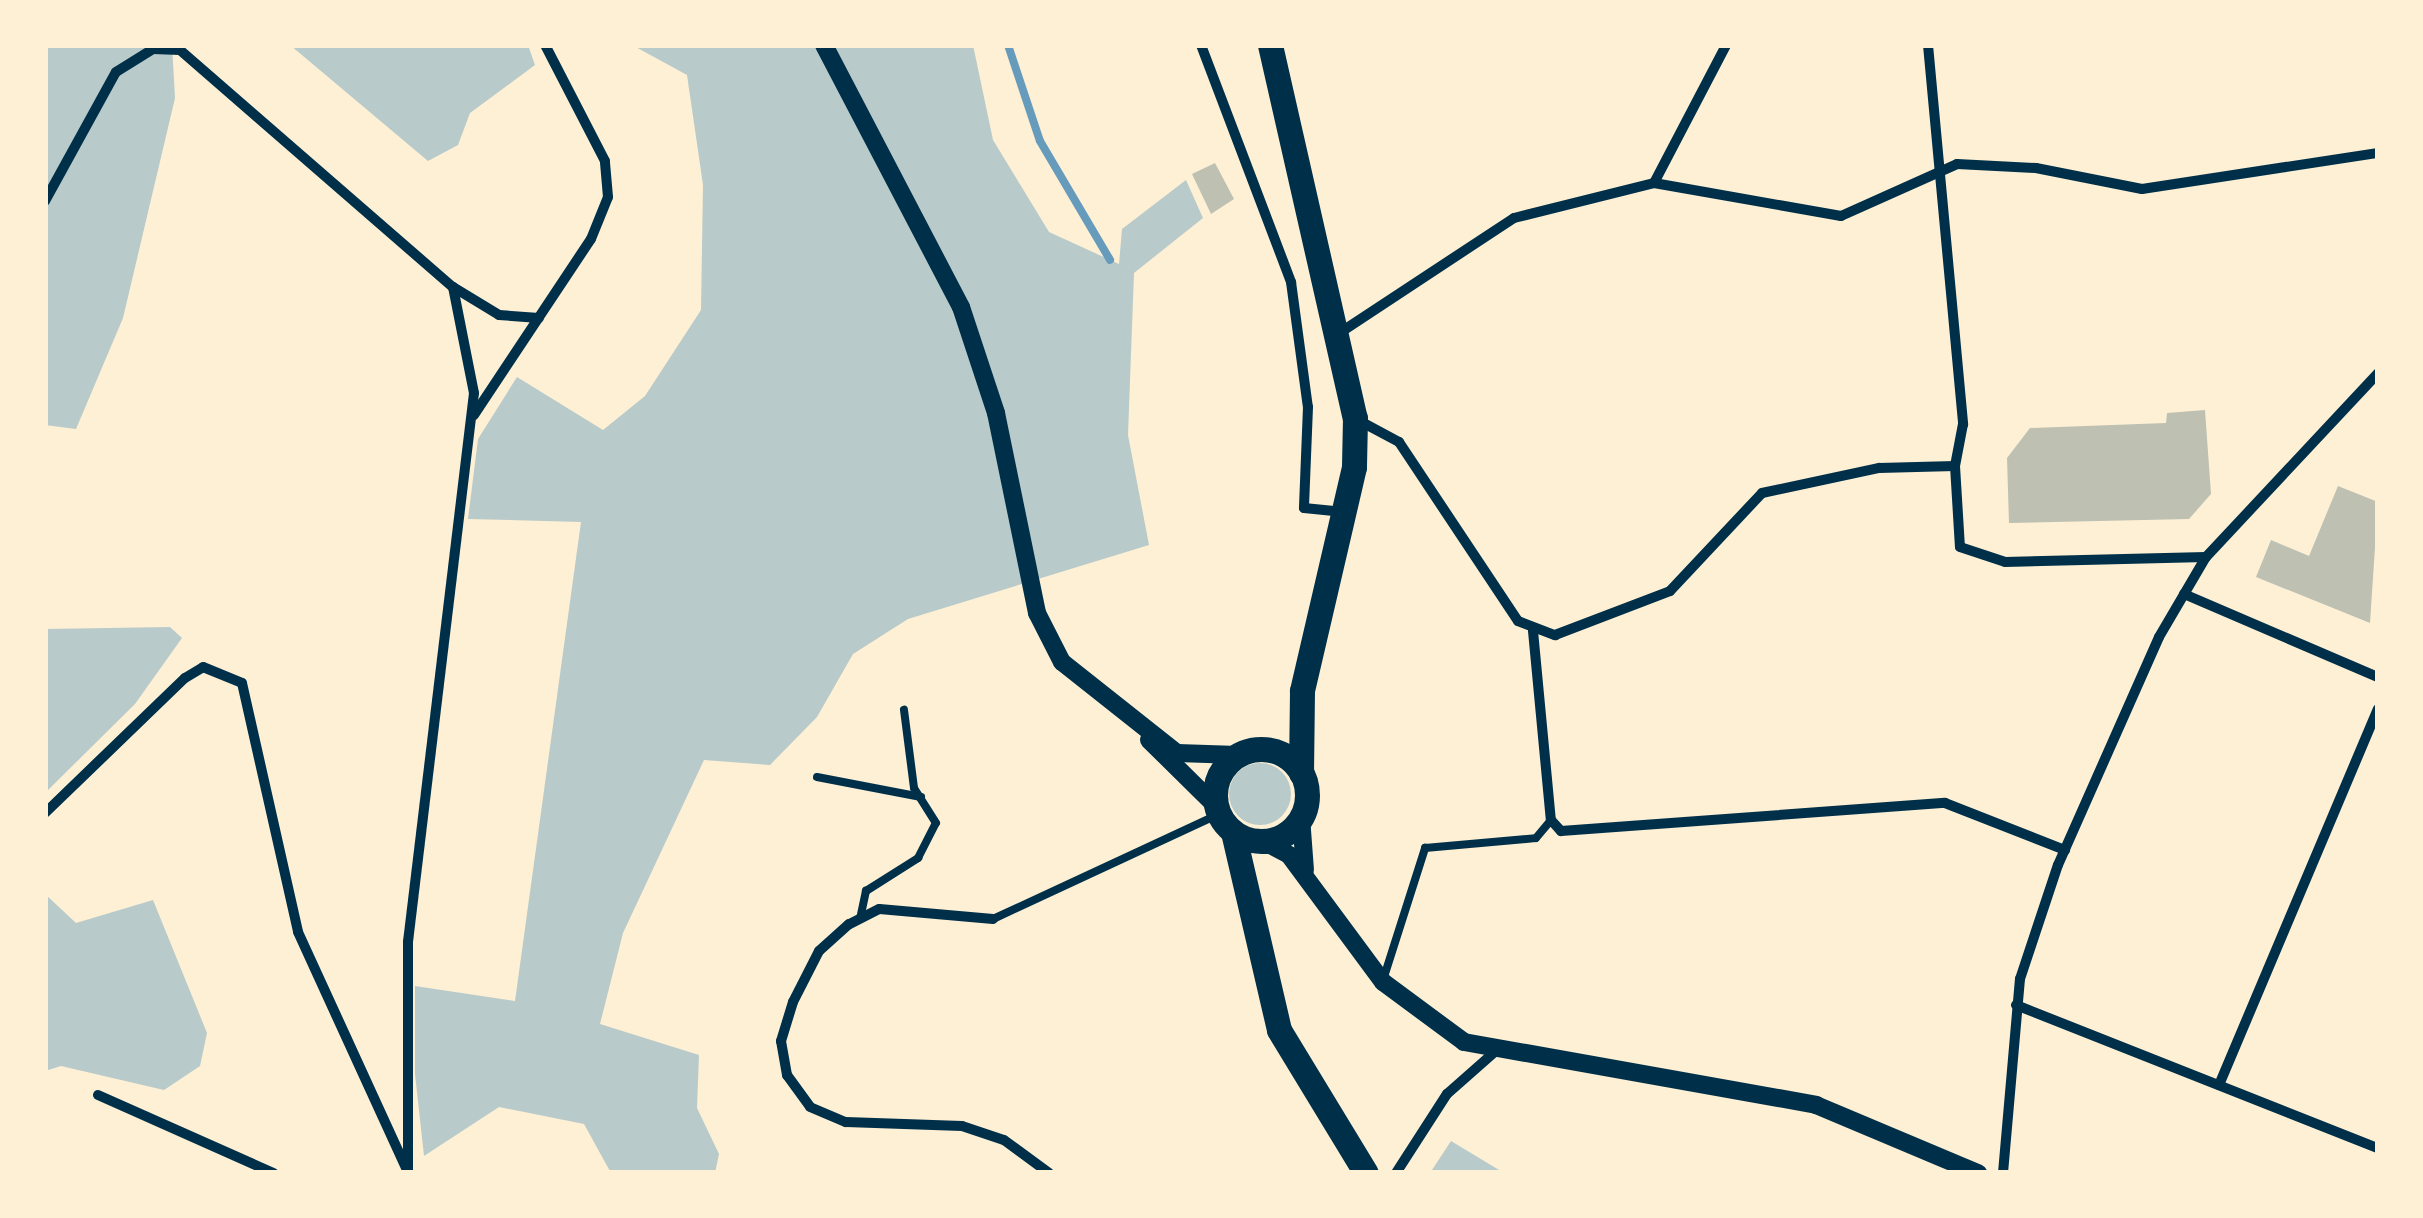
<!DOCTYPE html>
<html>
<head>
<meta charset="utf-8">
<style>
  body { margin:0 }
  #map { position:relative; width:2423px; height:1218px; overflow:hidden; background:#fdf0d5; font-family:Poppins,sans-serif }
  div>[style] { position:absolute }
  .green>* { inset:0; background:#b9caca }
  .round { border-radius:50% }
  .stream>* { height:8px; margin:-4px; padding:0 4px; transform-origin:4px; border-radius:4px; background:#669bbc }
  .building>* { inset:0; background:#bec0b2 }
  .service>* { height:8px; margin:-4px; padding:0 4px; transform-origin:4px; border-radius:4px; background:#003049 }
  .minor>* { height:10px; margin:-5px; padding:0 5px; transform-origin:5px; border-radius:5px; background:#003049 }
  .tertiary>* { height:18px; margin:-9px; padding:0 9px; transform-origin:9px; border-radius:9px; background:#003049 }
  .primary>* { height:25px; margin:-12.5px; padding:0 12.5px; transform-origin:12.5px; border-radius:12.5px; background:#003049 }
  .primary>.ring { margin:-12.5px; padding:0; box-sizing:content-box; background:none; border:25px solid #003049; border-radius:50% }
  span { translate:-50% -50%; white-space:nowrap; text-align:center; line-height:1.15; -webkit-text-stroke:8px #fdf0d5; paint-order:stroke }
  .frame { position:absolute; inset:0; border:48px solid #fdf0d5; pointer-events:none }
</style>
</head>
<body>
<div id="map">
  <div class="green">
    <div style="clip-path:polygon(45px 45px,172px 45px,175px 98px,123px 318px,76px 429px,45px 425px)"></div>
    <div style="clip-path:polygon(290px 45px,528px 45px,535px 65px,470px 113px,458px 145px,428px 161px)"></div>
    <div style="clip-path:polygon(632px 45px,973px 45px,993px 140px,1049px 232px,1119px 264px,1122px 229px,1186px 180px,1203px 218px,1134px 273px,1128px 435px,1149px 545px,908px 619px,853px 654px,817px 717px,770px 765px,704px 760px,623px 933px,600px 1024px,699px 1055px,697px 1108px,719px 1154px,715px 1173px,611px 1173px,584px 1124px,499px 1107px,424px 1156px,415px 1074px,415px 986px,515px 1001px,581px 522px,468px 519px,478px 439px,517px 377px,603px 430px,645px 396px,701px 310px,703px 185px,687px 75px)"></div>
    <div style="clip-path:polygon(170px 627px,182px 638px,135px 704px,45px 793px,45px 629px)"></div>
    <div class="round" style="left:1229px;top:763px;width:62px;height:62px"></div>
    <div style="clip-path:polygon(45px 894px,76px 923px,153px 900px,207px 1033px,200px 1066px,164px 1090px,61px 1066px,45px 1071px)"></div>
    <div style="clip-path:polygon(1451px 1141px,1504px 1173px,1430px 1173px)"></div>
  </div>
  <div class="stream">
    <div style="left:1008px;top:45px;width:101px;rotate:71.6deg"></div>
    <div style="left:1040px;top:141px;width:138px;rotate:59.5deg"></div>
  </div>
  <div class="building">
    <div style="clip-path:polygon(1215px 163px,1234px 199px,1211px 214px,1192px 174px)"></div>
    <div style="clip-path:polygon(2205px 410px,2211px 494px,2189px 519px,2009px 523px,2007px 458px,2030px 428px,2166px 423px,2167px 413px)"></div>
    <div style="clip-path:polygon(2338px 486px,2378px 502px,2370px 623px,2256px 577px,2271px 540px,2309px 556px)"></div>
  </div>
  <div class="service">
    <div style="left:817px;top:777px;width:106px;rotate:10.9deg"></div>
    <div style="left:860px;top:919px;width:29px;rotate:-78deg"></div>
    <div style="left:866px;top:891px;width:62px;rotate:-32.4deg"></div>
    <div style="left:918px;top:858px;width:39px;rotate:-63deg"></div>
    <div style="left:936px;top:823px;width:41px;rotate:-122.2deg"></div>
    <div style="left:914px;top:788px;width:79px;rotate:-97.3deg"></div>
    <div style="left:993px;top:919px;width:249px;rotate:-24.9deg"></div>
    <div style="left:1383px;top:980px;width:139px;rotate:-72.3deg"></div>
    <div style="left:1425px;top:848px;width:111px;rotate:-5.1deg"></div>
    <div style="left:1536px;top:838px;width:23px;rotate:-50deg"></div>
  </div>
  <div class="minor">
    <div style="left:1201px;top:45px;width:254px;rotate:69.2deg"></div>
    <div style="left:1291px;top:282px;width:126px;rotate:82.3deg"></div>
    <div style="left:1308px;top:407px;width:101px;rotate:92.3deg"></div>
    <div style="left:1304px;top:508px;width:40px;rotate:5.7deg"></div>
    <div style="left:1928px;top:45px;width:381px;rotate:84.7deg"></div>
    <div style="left:1963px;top:424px;width:43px;rotate:100.8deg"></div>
    <div style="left:1955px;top:466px;width:81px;rotate:86.5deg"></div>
    <div style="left:1960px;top:547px;width:47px;rotate:18.4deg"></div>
    <div style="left:2005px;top:562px;width:201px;rotate:-1.4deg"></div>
    <div style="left:1654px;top:183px;width:156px;rotate:-62.4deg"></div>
    <div style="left:45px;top:201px;width:147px;rotate:-61.2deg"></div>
    <div style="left:116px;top:72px;width:44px;rotate:-31.9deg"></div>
    <div style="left:153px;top:49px;width:27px;rotate:2deg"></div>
    <div style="left:180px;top:50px;width:362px;rotate:41deg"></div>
    <div style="left:453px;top:287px;width:108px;rotate:78.8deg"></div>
    <div style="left:474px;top:393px;width:553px;rotate:96.86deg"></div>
    <div style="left:408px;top:942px;width:230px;rotate:90deg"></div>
    <div style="left:453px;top:287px;width:54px;rotate:31.3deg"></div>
    <div style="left:499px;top:315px;width:40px;rotate:4.3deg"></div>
    <div style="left:1341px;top:332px;width:207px;rotate:-33.4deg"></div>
    <div style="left:1514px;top:218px;width:144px;rotate:-14deg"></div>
    <div style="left:1654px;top:183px;width:190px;rotate:10deg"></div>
    <div style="left:1841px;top:216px;width:127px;rotate:-24.1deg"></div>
    <div style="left:1957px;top:164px;width:79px;rotate:2.9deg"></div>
    <div style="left:2036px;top:168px;width:108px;rotate:11.2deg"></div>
    <div style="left:2142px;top:189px;width:239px;rotate:-8.7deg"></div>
    <div style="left:474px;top:415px;width:211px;rotate:-56.4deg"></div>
    <div style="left:591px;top:239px;width:45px;rotate:-68deg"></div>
    <div style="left:608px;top:197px;width:36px;rotate:-95deg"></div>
    <div style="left:605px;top:161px;width:131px;rotate:-117.3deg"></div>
    <div style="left:1356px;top:419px;width:49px;rotate:28.1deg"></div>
    <div style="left:1399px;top:442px;width:215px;rotate:56.4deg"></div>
    <div style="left:1518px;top:621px;width:40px;rotate:21deg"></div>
    <div style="left:1555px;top:635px;width:123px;rotate:-20.9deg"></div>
    <div style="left:1670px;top:591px;width:134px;rotate:-46.8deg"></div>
    <div style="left:1762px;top:493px;width:120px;rotate:-12.1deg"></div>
    <div style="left:1879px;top:468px;width:76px;rotate:-1.5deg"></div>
    <div style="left:2184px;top:594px;width:211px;rotate:23.2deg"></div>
    <div style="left:1533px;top:631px;width:190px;rotate:84.6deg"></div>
    <div style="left:1551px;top:820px;width:15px;rotate:48deg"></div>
    <div style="left:1561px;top:831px;width:385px;rotate:-4.2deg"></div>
    <div style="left:1945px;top:803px;width:129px;rotate:21.4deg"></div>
    <div style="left:45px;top:813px;width:194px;rotate:-44deg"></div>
    <div style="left:185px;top:678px;width:21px;rotate:-31deg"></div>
    <div style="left:203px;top:667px;width:42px;rotate:22.3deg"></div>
    <div style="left:242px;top:683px;width:255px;rotate:77.3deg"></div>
    <div style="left:298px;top:932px;width:260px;rotate:65.4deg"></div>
    <div style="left:993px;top:919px;width:114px;rotate:-175deg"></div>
    <div style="left:879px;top:909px;width:34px;rotate:153deg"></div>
    <div style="left:849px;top:924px;width:40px;rotate:138deg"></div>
    <div style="left:819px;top:951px;width:57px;rotate:117deg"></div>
    <div style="left:793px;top:1002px;width:41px;rotate:107.1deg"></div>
    <div style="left:781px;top:1041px;width:35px;rotate:80deg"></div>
    <div style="left:787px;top:1075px;width:39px;rotate:54deg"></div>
    <div style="left:810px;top:1107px;width:39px;rotate:23deg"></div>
    <div style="left:846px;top:1122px;width:116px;rotate:2deg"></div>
    <div style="left:962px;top:1126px;width:44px;rotate:18.4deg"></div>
    <div style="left:1004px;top:1140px;width:56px;rotate:36.3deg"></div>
    <div style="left:2016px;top:1005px;width:389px;rotate:21.6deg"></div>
    <div style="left:2219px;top:1085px;width:408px;rotate:-67.1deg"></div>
    <div style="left:98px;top:1095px;width:192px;rotate:24deg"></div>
    <div style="left:1396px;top:1173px;width:94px;rotate:-57.2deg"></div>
    <div style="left:1447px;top:1094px;width:68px;rotate:-41.4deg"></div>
    <div style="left:2003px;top:1173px;width:195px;rotate:-85deg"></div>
    <div style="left:2020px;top:979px;width:120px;rotate:-71.6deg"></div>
    <div style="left:2058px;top:865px;width:249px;rotate:-66.1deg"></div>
    <div style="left:2159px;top:637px;width:93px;rotate:-59.6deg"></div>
    <div style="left:2206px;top:557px;width:252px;rotate:-46.9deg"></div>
  </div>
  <div class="tertiary">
    <div style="left:824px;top:45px;width:296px;rotate:62.4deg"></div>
    <div style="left:961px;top:307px;width:112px;rotate:71.7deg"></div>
    <div style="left:996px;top:413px;width:204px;rotate:78.4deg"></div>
    <div style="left:1037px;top:613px;width:55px;rotate:63deg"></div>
    <div style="left:1062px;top:662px;width:147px;rotate:38.4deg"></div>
    <div style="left:1177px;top:753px;width:61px;rotate:1.9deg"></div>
    <div style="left:1149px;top:740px;width:93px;rotate:44.6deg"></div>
    <div style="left:1301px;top:817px;width:53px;rotate:85.7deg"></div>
    <div style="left:1263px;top:841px;width:30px;rotate:28deg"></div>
    <div style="left:1289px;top:855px;width:158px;rotate:53.5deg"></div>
    <div style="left:1383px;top:982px;width:101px;rotate:36.5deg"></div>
    <div style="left:1464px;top:1042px;width:358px;rotate:10.1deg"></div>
    <div style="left:1816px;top:1105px;width:176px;rotate:22.8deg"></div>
  </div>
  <div class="primary">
    <div style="left:1270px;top:45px;width:383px;rotate:77.2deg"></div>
    <div style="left:1355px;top:418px;width:49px;rotate:91.2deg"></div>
    <div style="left:1354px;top:467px;width:230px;rotate:103.1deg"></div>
    <div style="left:1302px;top:691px;width:82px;rotate:90.7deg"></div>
    <div class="ring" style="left:1215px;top:749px;width:67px;height:67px"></div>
    <div style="left:1233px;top:832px;width:203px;rotate:76.9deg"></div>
    <div style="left:1279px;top:1030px;width:167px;rotate:58.7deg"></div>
  </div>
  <div class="frame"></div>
</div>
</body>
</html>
